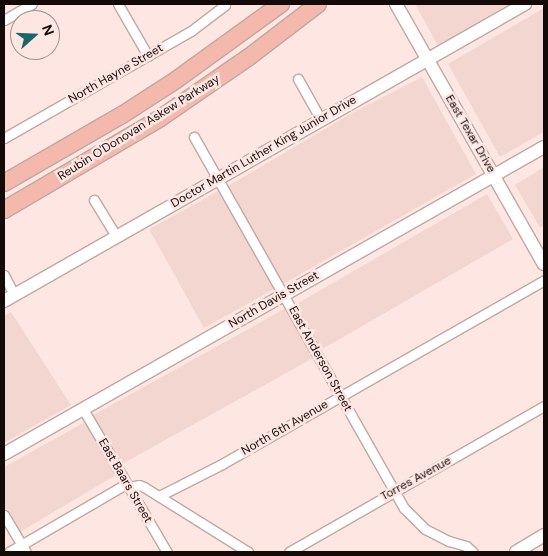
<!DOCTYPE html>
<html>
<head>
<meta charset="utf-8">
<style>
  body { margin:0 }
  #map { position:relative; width:548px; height:556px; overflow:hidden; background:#fee7e2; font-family:"DM Sans",sans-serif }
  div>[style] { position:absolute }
  .built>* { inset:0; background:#f3d6d0; transform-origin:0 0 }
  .roads { filter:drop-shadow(1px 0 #c2a7a1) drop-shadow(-1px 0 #c2a7a1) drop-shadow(0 1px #c2a7a1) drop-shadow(0 -1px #c2a7a1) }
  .minor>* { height:9px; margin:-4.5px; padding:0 4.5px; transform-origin:4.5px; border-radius:4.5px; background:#fff }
  .secondary>* { height:12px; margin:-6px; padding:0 6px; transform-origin:6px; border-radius:6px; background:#fff }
  .motorway>* { height:16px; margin:-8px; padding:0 8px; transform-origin:8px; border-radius:8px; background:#f5b8ac }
  span { translate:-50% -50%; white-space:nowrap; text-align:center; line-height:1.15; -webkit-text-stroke:5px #fee7e2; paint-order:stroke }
  .street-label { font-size:12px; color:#140b09 }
  .frame { position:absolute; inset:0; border:5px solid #140b09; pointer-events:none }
  .north { position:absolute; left:10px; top:10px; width:50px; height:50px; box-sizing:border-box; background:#fee7e2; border:1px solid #a08f8b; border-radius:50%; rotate:70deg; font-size:14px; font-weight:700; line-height:20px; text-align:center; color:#140b09 }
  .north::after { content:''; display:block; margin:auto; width:18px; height:22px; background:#19666d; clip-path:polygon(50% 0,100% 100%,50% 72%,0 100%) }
</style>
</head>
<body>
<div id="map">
  <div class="built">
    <div style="clip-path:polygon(415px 4px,509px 4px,438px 46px)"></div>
    <div style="clip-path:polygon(544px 8px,544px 132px,500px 157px,448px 64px)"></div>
    <div style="clip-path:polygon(422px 77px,476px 174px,283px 284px,228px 186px,352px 113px)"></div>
    <div style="clip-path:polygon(544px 167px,544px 225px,540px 228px,515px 185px)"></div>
    <div style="left:220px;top:190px;width:113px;height:81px;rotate:61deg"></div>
    <div style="left:487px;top:194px;width:52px;height:222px;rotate:60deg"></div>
    <div style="left:286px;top:308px;width:57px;height:222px;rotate:61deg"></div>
    <div style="clip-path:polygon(11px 312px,71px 405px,4px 443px,4px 316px)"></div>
    <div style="clip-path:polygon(85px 422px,116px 475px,20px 532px,4px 507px,4px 467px)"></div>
  </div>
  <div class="roads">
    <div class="minor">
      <div style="left:118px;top:4px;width:60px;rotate:60deg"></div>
      <div style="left:4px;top:20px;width:32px;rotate:-30deg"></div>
      <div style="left:298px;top:79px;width:47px;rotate:60.7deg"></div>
      <div style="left:194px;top:137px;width:426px;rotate:60.5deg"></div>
      <div style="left:404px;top:508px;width:30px;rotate:45deg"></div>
      <div style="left:425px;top:529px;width:27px;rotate:27deg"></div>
      <div style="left:449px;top:541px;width:18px;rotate:16deg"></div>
      <div style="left:466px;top:546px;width:9px;rotate:41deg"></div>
      <div style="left:4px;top:138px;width:215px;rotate:-29.8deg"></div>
      <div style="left:191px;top:31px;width:43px;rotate:-37.4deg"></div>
      <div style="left:94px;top:200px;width:42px;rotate:58.6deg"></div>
      <div style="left:4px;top:275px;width:22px;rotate:63deg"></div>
      <div style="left:83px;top:409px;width:166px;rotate:59.6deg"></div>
      <div style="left:128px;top:487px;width:11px;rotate:-10deg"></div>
      <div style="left:139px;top:485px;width:5px;rotate:22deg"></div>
      <div style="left:144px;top:487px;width:123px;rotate:32deg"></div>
      <div style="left:159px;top:496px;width:71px;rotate:-26.9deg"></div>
      <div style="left:222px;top:464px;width:371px;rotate:-29.7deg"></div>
      <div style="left:4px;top:515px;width:43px;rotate:59.3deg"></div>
      <div style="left:9px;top:552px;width:135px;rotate:-30.2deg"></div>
      <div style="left:289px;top:552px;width:294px;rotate:-29.8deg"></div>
    </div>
    <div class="secondary">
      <div style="left:396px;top:4px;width:299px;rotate:60.4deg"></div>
      <div style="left:4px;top:301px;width:600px;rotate:-29.69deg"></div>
      <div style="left:4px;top:454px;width:621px;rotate:-29.62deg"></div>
      <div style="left:516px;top:552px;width:33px;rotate:-31deg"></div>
    </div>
    <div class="motorway">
      <div style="left:4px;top:183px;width:136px;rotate:-30deg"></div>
      <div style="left:122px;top:115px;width:64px;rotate:-32.9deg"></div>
      <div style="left:176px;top:80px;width:130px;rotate:-35.9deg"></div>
      <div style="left:4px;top:210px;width:180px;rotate:-30.4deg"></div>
      <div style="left:159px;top:119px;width:109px;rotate:-34.6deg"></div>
      <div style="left:249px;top:57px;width:87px;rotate:-37.5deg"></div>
    </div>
  </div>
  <div class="street-label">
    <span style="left:116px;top:74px;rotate:-30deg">North Hayne Street</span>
    <span style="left:139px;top:128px;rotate:-32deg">Reubin O'Donovan Askew Parkway</span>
    <span style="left:470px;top:134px;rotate:60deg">East Texar Drive</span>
    <span style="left:264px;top:152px;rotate:-30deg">Doctor Martin Luther King Junior Drive</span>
    <span style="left:274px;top:300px;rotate:-30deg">North Davis Street</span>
    <span style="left:320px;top:359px;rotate:61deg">East Anderson Street</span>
    <span style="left:285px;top:428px;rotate:-30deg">North 6th Avenue</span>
    <span style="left:416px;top:479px;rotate:-29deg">Torres Avenue</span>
    <span style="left:125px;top:481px;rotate:60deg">East Baars Street</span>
  </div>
  <div class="frame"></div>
  <div class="north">N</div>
</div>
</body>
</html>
